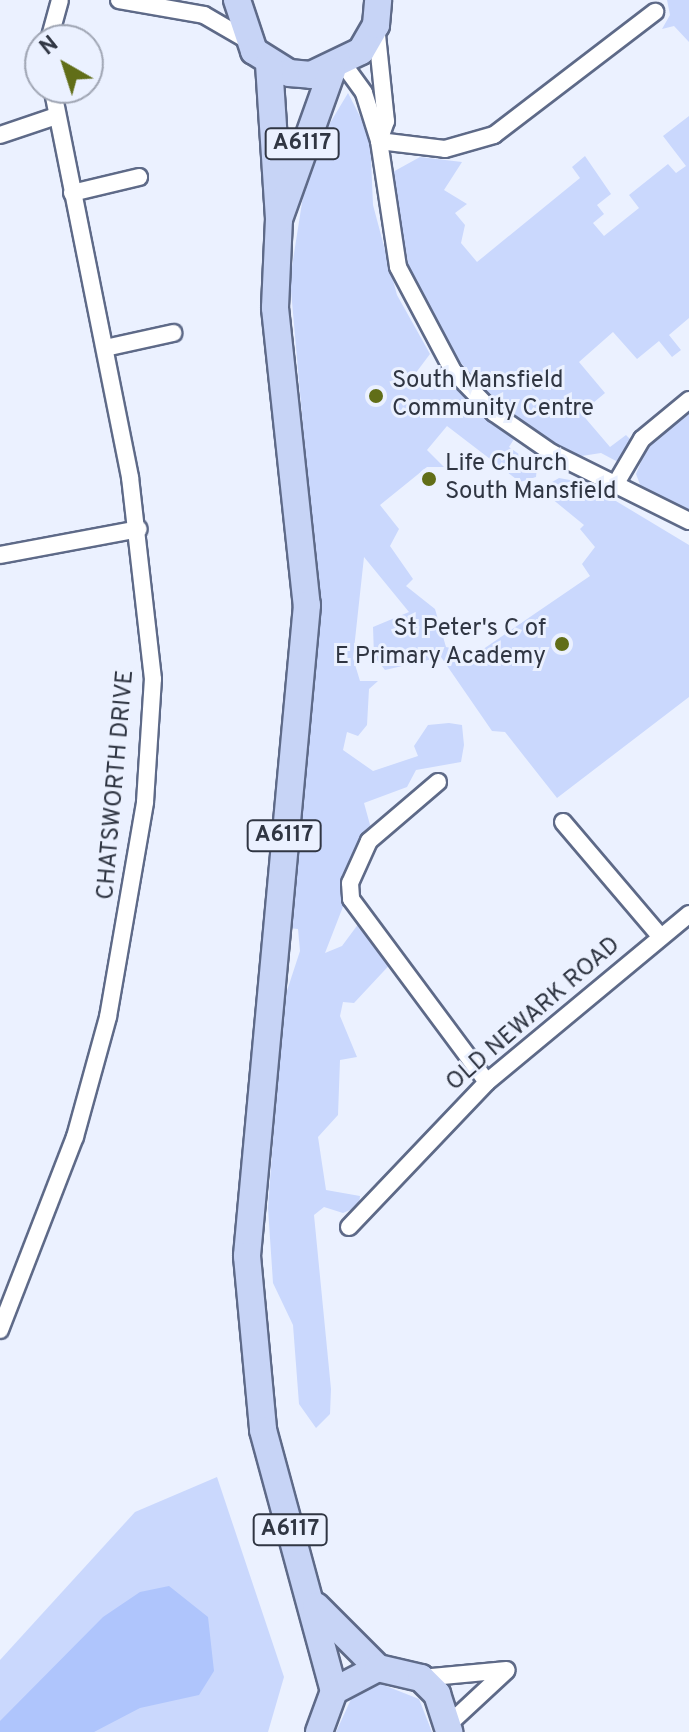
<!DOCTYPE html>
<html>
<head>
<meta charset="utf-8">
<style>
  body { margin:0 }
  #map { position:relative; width:689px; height:1732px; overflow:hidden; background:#ebf1ff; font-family:Overpass,sans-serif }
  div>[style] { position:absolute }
  .green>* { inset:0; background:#cad8fd }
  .water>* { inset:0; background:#afc5fc }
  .roads { filter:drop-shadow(2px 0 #5e6a88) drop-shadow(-2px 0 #5e6a88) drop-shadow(0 2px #5e6a88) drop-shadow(0 -2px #5e6a88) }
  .minor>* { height:16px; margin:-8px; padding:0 8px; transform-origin:8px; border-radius:8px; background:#fff }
  .primary>* { height:26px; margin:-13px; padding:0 13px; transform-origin:13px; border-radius:13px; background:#c7d4f6 }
  .dots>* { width:22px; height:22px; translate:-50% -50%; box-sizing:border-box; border:4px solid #ebf1ff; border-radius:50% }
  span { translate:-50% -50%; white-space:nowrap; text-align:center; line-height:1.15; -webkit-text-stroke:6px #ebf1ff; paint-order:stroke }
  .shield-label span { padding:2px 6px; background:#ebf1ff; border:2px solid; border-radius:6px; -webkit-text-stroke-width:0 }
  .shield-label { font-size:22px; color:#303643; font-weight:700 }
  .poi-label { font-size:24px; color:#303643 }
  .left { translate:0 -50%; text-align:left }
  .right { translate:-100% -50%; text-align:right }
  .street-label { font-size:24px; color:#303643 }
  .north { position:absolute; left:24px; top:24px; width:80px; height:80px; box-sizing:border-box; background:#ebf1ff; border:2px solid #a0a6b4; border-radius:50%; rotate:321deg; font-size:22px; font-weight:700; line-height:32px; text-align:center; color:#303643 }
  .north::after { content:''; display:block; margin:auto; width:28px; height:36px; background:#616e18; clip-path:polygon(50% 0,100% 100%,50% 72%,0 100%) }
</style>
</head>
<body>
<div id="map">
  <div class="green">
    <div style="clip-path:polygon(667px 0,689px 0,689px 42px,674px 26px,662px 29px,670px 15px)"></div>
    <div style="clip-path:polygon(348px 93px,370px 136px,373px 205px,397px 295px,430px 354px,415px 374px,422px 382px,444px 373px,514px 439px,509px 447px,537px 467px,536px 477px,520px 482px,447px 426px,427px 450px,444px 467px,427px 467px,380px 505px,399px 529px,390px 546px,413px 579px,406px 586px,435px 609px,446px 647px,476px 654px,590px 576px,582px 564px,595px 547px,580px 529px,584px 525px,540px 489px,559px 478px,586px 483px,689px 545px,689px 697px,557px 798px,505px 732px,492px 731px,441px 657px,385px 670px,374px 656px,373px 627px,409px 612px,364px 557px,353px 658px,360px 681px,378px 681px,369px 689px,367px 725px,358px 736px,347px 732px,343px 750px,373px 771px,418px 756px,414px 746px,428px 725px,449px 723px,462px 725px,464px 745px,461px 762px,416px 770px,407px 787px,364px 803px,372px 832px,325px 953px,342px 946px,359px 923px,396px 958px,354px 1003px,343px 1002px,340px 1016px,357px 1057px,340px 1060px,338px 1115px,318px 1137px,326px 1190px,360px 1196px,359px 1206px,343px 1213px,324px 1207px,314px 1215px,331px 1389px,330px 1414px,316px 1428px,299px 1404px,293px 1325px,273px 1283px,268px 1208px,283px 1003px,300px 951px,298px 929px,288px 928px,313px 666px,313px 540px,290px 279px,309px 158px)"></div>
    <div style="clip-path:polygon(689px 116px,689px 318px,669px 335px,681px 350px,672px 357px,659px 341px,637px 359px,613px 332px,579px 362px,605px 393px,581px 413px,610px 447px,626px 435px,631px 440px,618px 462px,601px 453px,575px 457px,504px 413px,448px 348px,409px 268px,391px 173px,420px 157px,462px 162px,444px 190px,467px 204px,455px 213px,465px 225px,461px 243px,477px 262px,580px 178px,572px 167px,585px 156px,611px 194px,597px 205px,604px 214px,593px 223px,604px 236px,639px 208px,629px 195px,668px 164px,676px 173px,686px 166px,663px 136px)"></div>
    <div style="clip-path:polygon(689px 410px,689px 511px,641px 487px,636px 474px,649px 442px)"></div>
    <div style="clip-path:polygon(217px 1477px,284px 1677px,268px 1732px,0 1732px,0 1660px,135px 1512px)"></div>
    <div style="clip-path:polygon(381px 1684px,419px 1699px,432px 1732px,336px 1732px,352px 1697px)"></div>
  </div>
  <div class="water">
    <div style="clip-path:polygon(169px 1586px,208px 1617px,214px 1671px,199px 1695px,140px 1708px,94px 1732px,0 1732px,0 1721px,103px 1617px,140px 1592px)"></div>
  </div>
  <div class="roads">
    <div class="minor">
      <div style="left:119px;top:0;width:86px;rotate:10deg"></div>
      <div style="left:204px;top:15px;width:50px;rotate:30.2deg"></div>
      <div style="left:376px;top:25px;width:97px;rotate:84.1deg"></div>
      <div style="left:386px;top:121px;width:21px;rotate:109deg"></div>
      <div style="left:49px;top:40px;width:41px;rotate:-74.6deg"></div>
      <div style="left:344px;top:65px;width:34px;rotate:54deg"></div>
      <div style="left:364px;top:93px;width:50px;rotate:72.6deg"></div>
      <div style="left:379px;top:141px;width:127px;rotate:81.4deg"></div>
      <div style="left:398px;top:267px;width:118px;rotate:62.1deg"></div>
      <div style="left:453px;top:371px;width:59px;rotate:45.7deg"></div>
      <div style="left:494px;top:413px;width:70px;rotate:34.6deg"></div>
      <div style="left:552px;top:453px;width:153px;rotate:26.4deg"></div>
      <div style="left:0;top:135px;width:59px;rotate:-18.7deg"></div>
      <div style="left:379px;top:141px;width:66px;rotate:6.9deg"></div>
      <div style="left:445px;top:149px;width:51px;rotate:-15.9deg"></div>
      <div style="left:494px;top:135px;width:203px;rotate:-37.4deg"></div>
      <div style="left:72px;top:193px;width:69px;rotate:-13.4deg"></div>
      <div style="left:105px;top:348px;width:70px;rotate:-12.4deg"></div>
      <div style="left:615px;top:485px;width:53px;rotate:-59.6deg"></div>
      <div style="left:642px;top:439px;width:61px;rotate:-39.7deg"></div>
      <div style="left:0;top:555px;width:141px;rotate:-10.6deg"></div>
      <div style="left:438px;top:782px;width:91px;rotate:139.5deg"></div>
      <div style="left:369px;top:841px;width:46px;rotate:114.3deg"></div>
      <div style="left:350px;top:883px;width:16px;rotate:86deg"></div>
      <div style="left:351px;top:899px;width:228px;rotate:53.4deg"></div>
      <div style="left:563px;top:822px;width:151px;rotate:49.6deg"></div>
      <div style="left:349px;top:1227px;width:200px;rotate:-46.4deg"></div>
      <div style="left:487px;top:1082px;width:263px;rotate:-39.7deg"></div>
      <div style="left:0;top:1330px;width:207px;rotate:-68.8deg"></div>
      <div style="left:75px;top:1137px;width:124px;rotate:-74.6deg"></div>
      <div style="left:108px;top:1017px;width:218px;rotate:-80.2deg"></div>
      <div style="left:145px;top:802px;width:123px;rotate:-86.3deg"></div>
      <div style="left:153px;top:679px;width:203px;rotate:-96.5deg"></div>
      <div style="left:130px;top:477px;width:397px;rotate:-101.3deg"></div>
      <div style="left:421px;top:1678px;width:86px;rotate:-5.3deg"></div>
      <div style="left:449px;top:1724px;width:78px;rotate:-42.9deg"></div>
    </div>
    <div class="primary">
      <div style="left:237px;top:0;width:54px;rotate:71.6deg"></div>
      <div style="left:254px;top:51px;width:41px;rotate:32.2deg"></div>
      <div style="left:289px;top:73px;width:22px;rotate:5deg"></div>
      <div style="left:311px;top:75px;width:55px;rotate:-25.6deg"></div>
      <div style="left:361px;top:51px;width:30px;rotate:-60deg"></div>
      <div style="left:376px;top:25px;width:25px;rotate:-85deg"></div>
      <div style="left:269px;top:64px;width:155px;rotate:86.3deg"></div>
      <div style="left:279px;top:219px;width:89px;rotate:92.6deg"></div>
      <div style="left:275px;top:308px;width:299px;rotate:83.9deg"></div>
      <div style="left:307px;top:605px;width:654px;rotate:95.27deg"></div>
      <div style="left:247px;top:1256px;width:175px;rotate:84.7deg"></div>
      <div style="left:263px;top:1430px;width:270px;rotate:74.8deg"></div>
      <div style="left:279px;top:219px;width:157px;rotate:-70.3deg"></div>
      <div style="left:316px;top:1606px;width:88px;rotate:45deg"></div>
      <div style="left:319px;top:1732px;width:44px;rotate:-69.9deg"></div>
      <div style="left:334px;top:1691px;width:50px;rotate:-27.6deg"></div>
      <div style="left:378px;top:1668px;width:44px;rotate:13.1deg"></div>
      <div style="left:421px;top:1678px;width:23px;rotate:45deg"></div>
      <div style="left:437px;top:1694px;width:40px;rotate:72deg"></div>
    </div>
  </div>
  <div class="dots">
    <div style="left:376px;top:396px;background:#616e18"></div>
    <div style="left:429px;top:479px;background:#616e18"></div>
    <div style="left:562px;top:644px;background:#616e18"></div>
  </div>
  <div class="shield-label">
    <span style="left:302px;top:144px">A6117</span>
    <span style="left:284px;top:836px">A6117</span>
    <span style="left:290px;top:1530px">A6117</span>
  </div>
  <div class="poi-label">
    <span class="left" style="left:392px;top:396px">South Mansfield<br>Community Centre</span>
    <span class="left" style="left:445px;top:479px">Life Church<br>South Mansfield</span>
    <span class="right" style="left:546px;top:644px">St Peter's C of<br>E Primary Academy</span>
  </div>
  <div class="street-label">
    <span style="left:117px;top:785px;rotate:-85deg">CHATSWORTH DRIVE</span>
    <span style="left:534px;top:1015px;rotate:-41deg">OLD NEWARK ROAD</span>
  </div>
  <div class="north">N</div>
</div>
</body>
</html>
